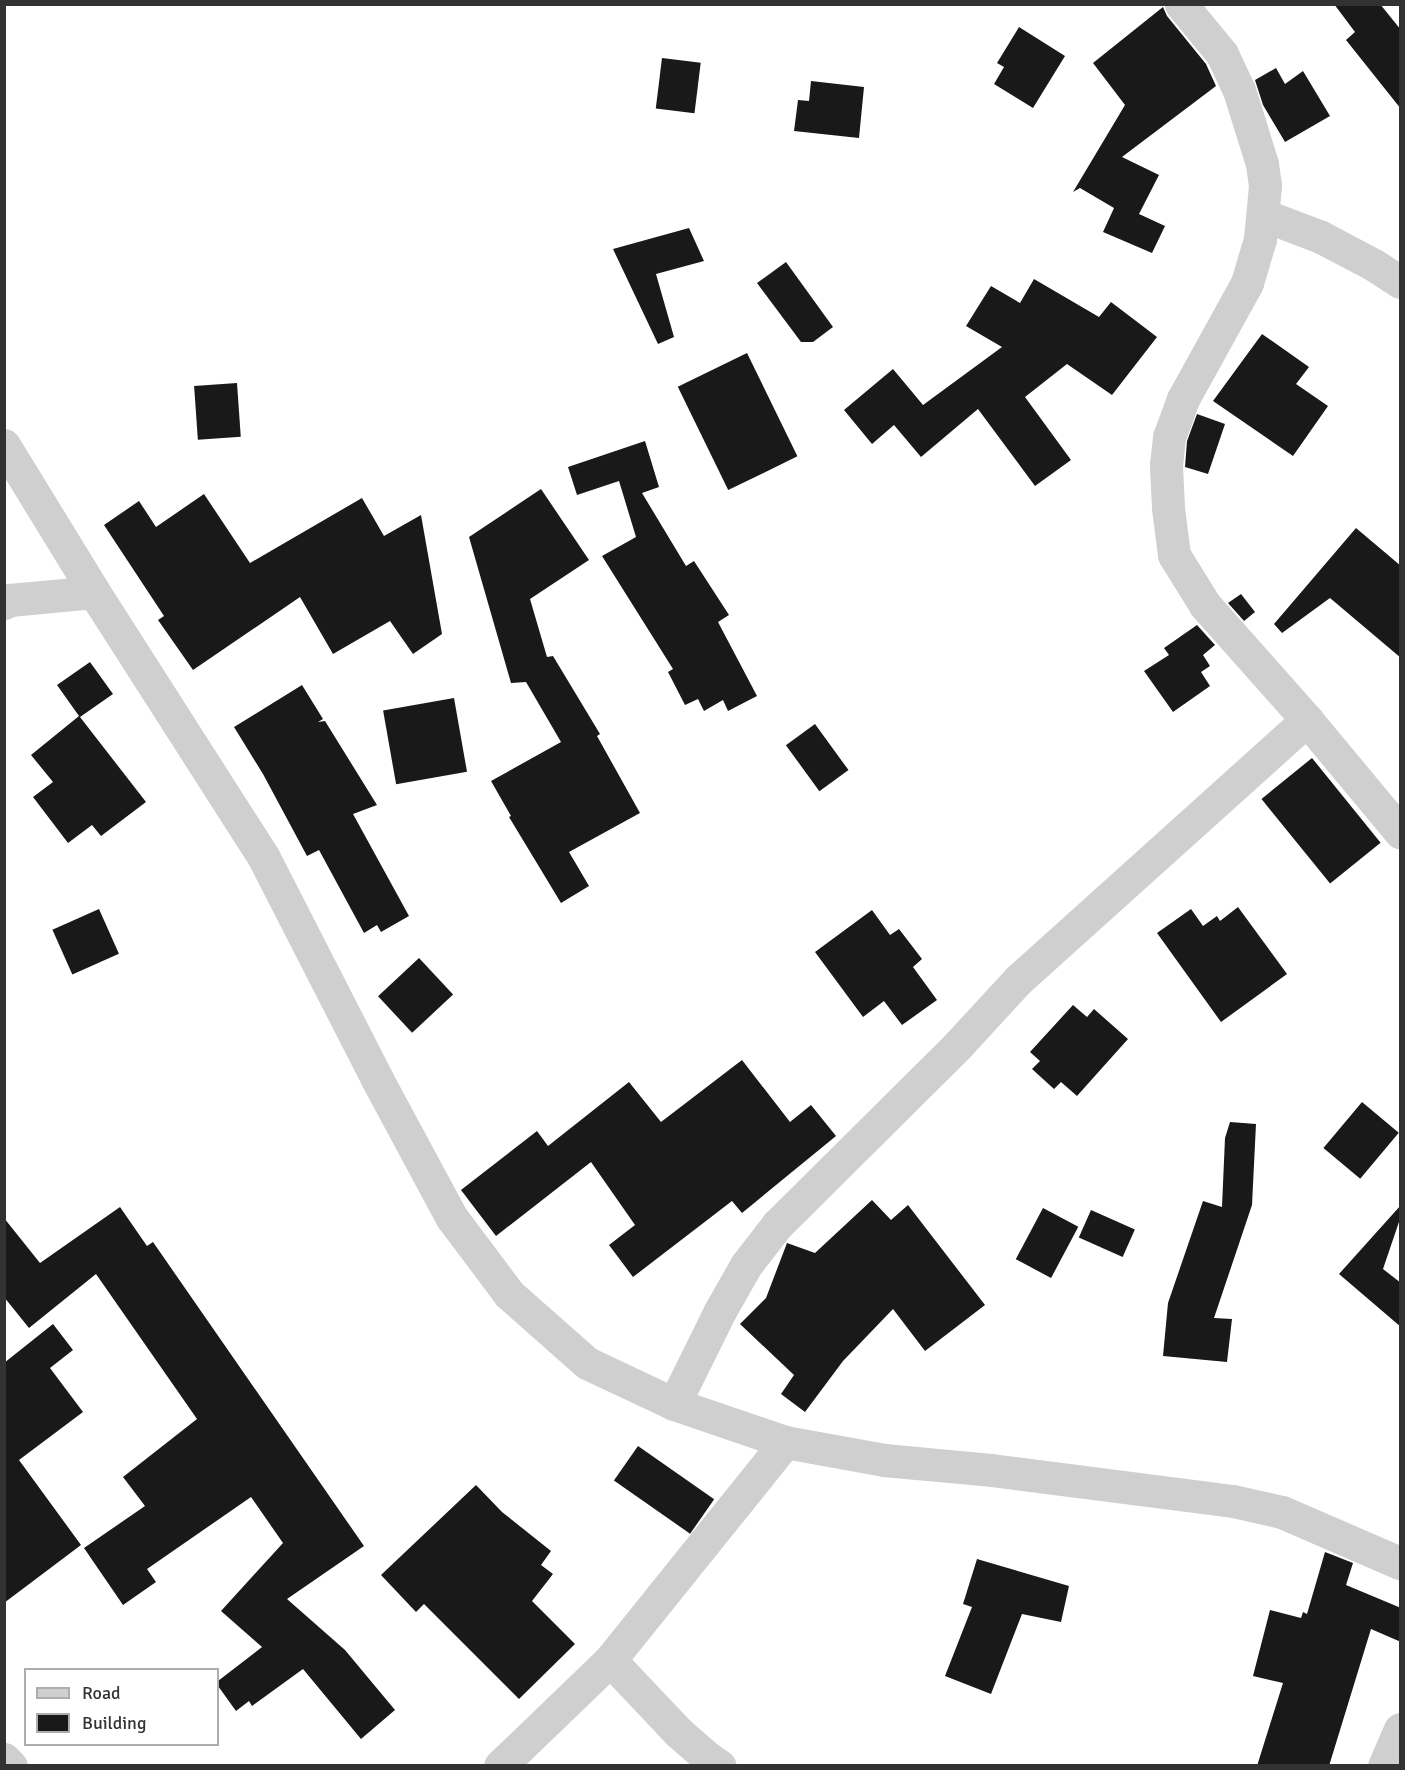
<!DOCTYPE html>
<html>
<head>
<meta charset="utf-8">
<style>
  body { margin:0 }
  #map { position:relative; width:1405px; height:1770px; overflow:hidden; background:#fff; font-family:Signika,sans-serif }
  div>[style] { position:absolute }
  .building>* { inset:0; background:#191919; transform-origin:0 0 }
  .minor>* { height:33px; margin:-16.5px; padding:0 16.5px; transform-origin:16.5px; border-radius:16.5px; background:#cfcfcf }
  .tertiary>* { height:33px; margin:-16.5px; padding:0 16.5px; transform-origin:16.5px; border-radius:16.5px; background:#cfcfcf }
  span { translate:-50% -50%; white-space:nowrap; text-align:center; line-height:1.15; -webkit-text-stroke:6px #fff; paint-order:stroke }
  .frame { position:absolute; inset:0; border:6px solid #323232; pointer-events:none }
  .legend { position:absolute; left:24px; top:1668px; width:195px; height:78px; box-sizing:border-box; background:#fff; border:2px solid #adadad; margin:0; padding:8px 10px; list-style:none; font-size:18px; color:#323232 }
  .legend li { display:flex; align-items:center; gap:12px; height:30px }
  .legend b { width:30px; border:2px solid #adadad }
</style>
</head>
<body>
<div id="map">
  <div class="building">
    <div style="clip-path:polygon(1334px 4px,1380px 4px,1401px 30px,1401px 109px,1346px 40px,1355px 32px)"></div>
    <div style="clip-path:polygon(1163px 7px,1167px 16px,1206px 64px,1216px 86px,1122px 157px,1159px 175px,1139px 214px,1165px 226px,1152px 253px,1103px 232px,1114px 208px,1080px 188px,1073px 192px,1125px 105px,1093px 63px)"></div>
    <div style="clip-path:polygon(1019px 27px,1065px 56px,1033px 108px,994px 84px,1004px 67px,997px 63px)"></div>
    <div style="left:662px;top:58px;width:39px;height:51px;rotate:7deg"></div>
    <div style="clip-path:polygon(1276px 68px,1285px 84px,1303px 71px,1330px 116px,1285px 142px,1263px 105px,1255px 80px)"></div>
    <div style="clip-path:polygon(811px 81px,864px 87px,859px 138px,794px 131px,798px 100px,809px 101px)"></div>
    <div style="clip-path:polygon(689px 228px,704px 261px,656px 274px,674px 337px,658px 344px,613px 249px)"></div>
    <div style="clip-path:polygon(786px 262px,833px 327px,813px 342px,801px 342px,757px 283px)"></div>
    <div style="clip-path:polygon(1034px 279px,1099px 317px,1111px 302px,1157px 337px,1112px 395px,1067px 364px,1025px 397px,1071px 460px,1035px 486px,978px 409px,921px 457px,894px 425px,872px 444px,844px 410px,893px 369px,923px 405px,1002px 347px,966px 326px,991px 286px,1020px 303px)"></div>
    <div style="clip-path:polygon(1262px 334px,1309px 367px,1296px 384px,1328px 406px,1293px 456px,1213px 401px)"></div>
    <div style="left:747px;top:353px;width:115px;height:77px;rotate:64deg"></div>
    <div style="left:237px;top:383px;width:54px;height:43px;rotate:86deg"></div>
    <div style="clip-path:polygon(1197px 414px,1225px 424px,1208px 474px,1185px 467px,1187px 441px)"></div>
    <div style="clip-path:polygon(645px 441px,659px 487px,642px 493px,686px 566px,694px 561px,729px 615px,718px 622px,757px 696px,728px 711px,723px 700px,704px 711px,698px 699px,685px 705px,668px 672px,673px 669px,602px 556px,636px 537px,619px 481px,577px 495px,568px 467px)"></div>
    <div style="clip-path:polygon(541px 489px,589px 560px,530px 599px,547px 657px,553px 656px,600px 734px,597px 736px,640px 813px,569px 852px,589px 886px,561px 903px,509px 817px,511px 816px,491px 781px,561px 742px,526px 682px,511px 683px,469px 537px)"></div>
    <div style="clip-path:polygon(204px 494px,250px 563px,362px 498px,384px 536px,421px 515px,442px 634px,413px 654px,390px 621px,333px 654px,300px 597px,193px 670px,158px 620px,164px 616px,104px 525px,139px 501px,156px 527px)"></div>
    <div style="clip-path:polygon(1356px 528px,1401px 566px,1401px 658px,1330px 598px,1282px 633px,1274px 624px)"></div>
    <div style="clip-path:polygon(1241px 594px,1255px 612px,1244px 621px,1228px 603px)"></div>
    <div style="clip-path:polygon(1197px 625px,1215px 645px,1203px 655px,1210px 666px,1201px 672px,1210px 686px,1173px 712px,1144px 671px,1169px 655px,1164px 648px)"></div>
    <div style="clip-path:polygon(90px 662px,113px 694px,80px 717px,146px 802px,101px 836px,92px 825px,68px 843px,33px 797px,53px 782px,31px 755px,79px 716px,57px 685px)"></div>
    <div style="clip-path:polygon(302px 685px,323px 719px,318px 722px,325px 721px,377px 805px,353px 814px,409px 916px,381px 932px,377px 925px,364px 933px,319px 850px,307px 856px,263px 774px,234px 727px)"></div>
    <div style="left:454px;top:698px;width:75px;height:72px;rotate:80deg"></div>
    <div style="left:815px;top:724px;width:57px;height:36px;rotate:54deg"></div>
    <div style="left:1312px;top:758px;width:109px;height:65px;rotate:51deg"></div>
    <div style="clip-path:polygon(1238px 907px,1287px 974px,1221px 1022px,1157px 933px,1191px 909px,1203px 926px,1217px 916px,1220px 921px)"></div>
    <div style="left:99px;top:909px;width:49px;height:51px;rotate:66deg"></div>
    <div style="clip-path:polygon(872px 910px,890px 935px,899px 929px,922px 959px,913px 967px,937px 1000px,902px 1025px,884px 1001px,863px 1017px,815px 952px)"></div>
    <div style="left:419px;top:958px;width:50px;height:56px;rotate:47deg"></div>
    <div style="clip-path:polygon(1073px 1005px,1087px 1017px,1094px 1009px,1128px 1039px,1077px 1096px,1061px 1082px,1054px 1089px,1032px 1069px,1040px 1061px,1030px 1052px)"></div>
    <div style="clip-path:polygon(742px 1060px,790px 1122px,811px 1105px,836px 1136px,742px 1213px,732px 1201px,633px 1277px,609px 1245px,635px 1225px,591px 1162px,496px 1236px,461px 1190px,537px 1131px,548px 1146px,629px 1082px,661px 1122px)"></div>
    <div style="left:1362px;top:1102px;width:48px;height:60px;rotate:40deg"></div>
    <div style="clip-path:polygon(1230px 1122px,1256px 1124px,1252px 1205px,1214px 1318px,1232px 1319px,1227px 1362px,1163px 1356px,1168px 1303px,1203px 1201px,1222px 1207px,1225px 1138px)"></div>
    <div style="clip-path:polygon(872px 1200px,891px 1220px,908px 1205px,985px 1305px,925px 1351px,893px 1309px,843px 1361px,805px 1412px,781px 1394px,794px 1375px,740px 1324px,766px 1298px,787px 1243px,815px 1253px)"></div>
    <div style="clip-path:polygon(1401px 1205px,1401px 1216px,1383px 1269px,1401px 1283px,1401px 1327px,1339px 1274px)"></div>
    <div style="clip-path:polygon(120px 1207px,147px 1246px,153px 1242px,364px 1546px,287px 1599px,345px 1650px,395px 1710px,361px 1739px,303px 1669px,252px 1706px,249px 1701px,236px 1711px,218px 1686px,218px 1681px,262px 1647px,221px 1611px,283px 1543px,251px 1497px,147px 1569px,156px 1582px,123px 1605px,84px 1548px,145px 1506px,123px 1477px,197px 1419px,96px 1274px,29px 1328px,4px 1297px,4px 1218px,40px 1263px)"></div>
    <div style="left:1043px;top:1208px;width:40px;height:58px;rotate:28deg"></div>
    <div style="left:1091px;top:1210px;width:48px;height:30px;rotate:24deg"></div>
    <div style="clip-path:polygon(53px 1324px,73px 1350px,50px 1368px,83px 1412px,19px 1460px,81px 1545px,4px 1603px,4px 1363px)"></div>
    <div style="left:638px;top:1446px;width:93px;height:42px;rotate:35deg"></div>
    <div style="clip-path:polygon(476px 1485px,502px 1512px,551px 1551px,541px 1565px,553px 1574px,532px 1601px,575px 1644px,519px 1699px,424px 1604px,416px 1612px,381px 1575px)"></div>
    <div style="clip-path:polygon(1325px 1552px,1353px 1563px,1346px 1585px,1401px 1608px,1401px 1642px,1371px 1629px,1329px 1766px,1257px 1766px,1283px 1683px,1253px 1676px,1270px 1610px,1301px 1618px,1303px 1612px,1307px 1614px)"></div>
    <div style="clip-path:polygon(977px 1559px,1069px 1586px,1061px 1622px,1022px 1614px,991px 1694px,945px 1676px,972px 1607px,963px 1604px)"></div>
  </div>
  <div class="minor">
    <div style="left:1181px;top:4px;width:65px;rotate:50.6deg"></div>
    <div style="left:1222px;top:54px;width:40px;rotate:65deg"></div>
    <div style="left:1239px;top:90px;width:77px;rotate:72.7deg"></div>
    <div style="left:1262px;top:164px;width:22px;rotate:82deg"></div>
    <div style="left:1265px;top:186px;width:53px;rotate:95.4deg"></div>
    <div style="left:1260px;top:239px;width:46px;rotate:106.5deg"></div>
    <div style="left:1247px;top:283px;width:132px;rotate:118.9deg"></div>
    <div style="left:1183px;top:399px;width:40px;rotate:110.2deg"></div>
    <div style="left:1169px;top:437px;width:28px;rotate:96deg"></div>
    <div style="left:1166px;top:465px;width:43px;rotate:87.3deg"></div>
    <div style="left:1168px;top:508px;width:47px;rotate:82.7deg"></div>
    <div style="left:1174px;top:555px;width:59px;rotate:58.2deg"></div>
    <div style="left:1205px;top:605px;width:154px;rotate:48.4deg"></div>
    <div style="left:1307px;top:720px;width:146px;rotate:50.3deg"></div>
    <div style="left:1263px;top:215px;width:62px;rotate:20.8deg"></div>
    <div style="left:1321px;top:237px;width:60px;rotate:27.8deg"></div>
    <div style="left:1374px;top:265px;width:31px;rotate:33deg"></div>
    <div style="left:4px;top:603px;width:7px;rotate:-27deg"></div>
    <div style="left:10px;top:600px;width:84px;rotate:-5.4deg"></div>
    <div style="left:674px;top:1404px;width:104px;rotate:-63.7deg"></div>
    <div style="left:720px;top:1311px;width:53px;rotate:-60.5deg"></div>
    <div style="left:746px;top:1265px;width:51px;rotate:-52.2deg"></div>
    <div style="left:777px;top:1225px;width:255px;rotate:-44.8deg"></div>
    <div style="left:958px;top:1045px;width:88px;rotate:-47.3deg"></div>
    <div style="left:1018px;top:980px;width:389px;rotate:-42deg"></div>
    <div style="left:610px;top:1660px;width:99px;rotate:46.6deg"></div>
    <div style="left:678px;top:1732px;width:40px;rotate:41deg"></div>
    <div style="left:708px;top:1758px;width:14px;rotate:34deg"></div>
    <div style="left:4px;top:1759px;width:10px;rotate:45deg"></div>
    <div style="left:500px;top:1766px;width:153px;rotate:-43.9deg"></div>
    <div style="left:610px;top:1660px;width:280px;rotate:-51.2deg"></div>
    <div style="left:1384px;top:1766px;width:40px;rotate:-66.6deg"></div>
  </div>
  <div class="tertiary">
    <div style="left:4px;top:445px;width:172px;rotate:58.5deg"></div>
    <div style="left:94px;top:592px;width:313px;rotate:57.4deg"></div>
    <div style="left:263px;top:856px;width:250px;rotate:62.9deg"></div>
    <div style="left:377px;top:1079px;width:158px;rotate:61.7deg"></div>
    <div style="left:452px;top:1218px;width:95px;rotate:53.1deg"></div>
    <div style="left:509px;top:1294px;width:104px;rotate:41.5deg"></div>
    <div style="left:587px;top:1363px;width:96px;rotate:25.2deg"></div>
    <div style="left:674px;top:1404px;width:117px;rotate:18.9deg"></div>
    <div style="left:785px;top:1442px;width:101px;rotate:10.3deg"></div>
    <div style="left:884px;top:1460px;width:107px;rotate:5.3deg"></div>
    <div style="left:991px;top:1470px;width:244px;rotate:7.3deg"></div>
    <div style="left:1233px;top:1501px;width:50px;rotate:12.7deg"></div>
    <div style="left:1282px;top:1512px;width:129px;rotate:23.4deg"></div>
  </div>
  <div class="frame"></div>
  <ul class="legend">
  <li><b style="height:8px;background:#cfcfcf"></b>Road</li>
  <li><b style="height:16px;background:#191919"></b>Building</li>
  </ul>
</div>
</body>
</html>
